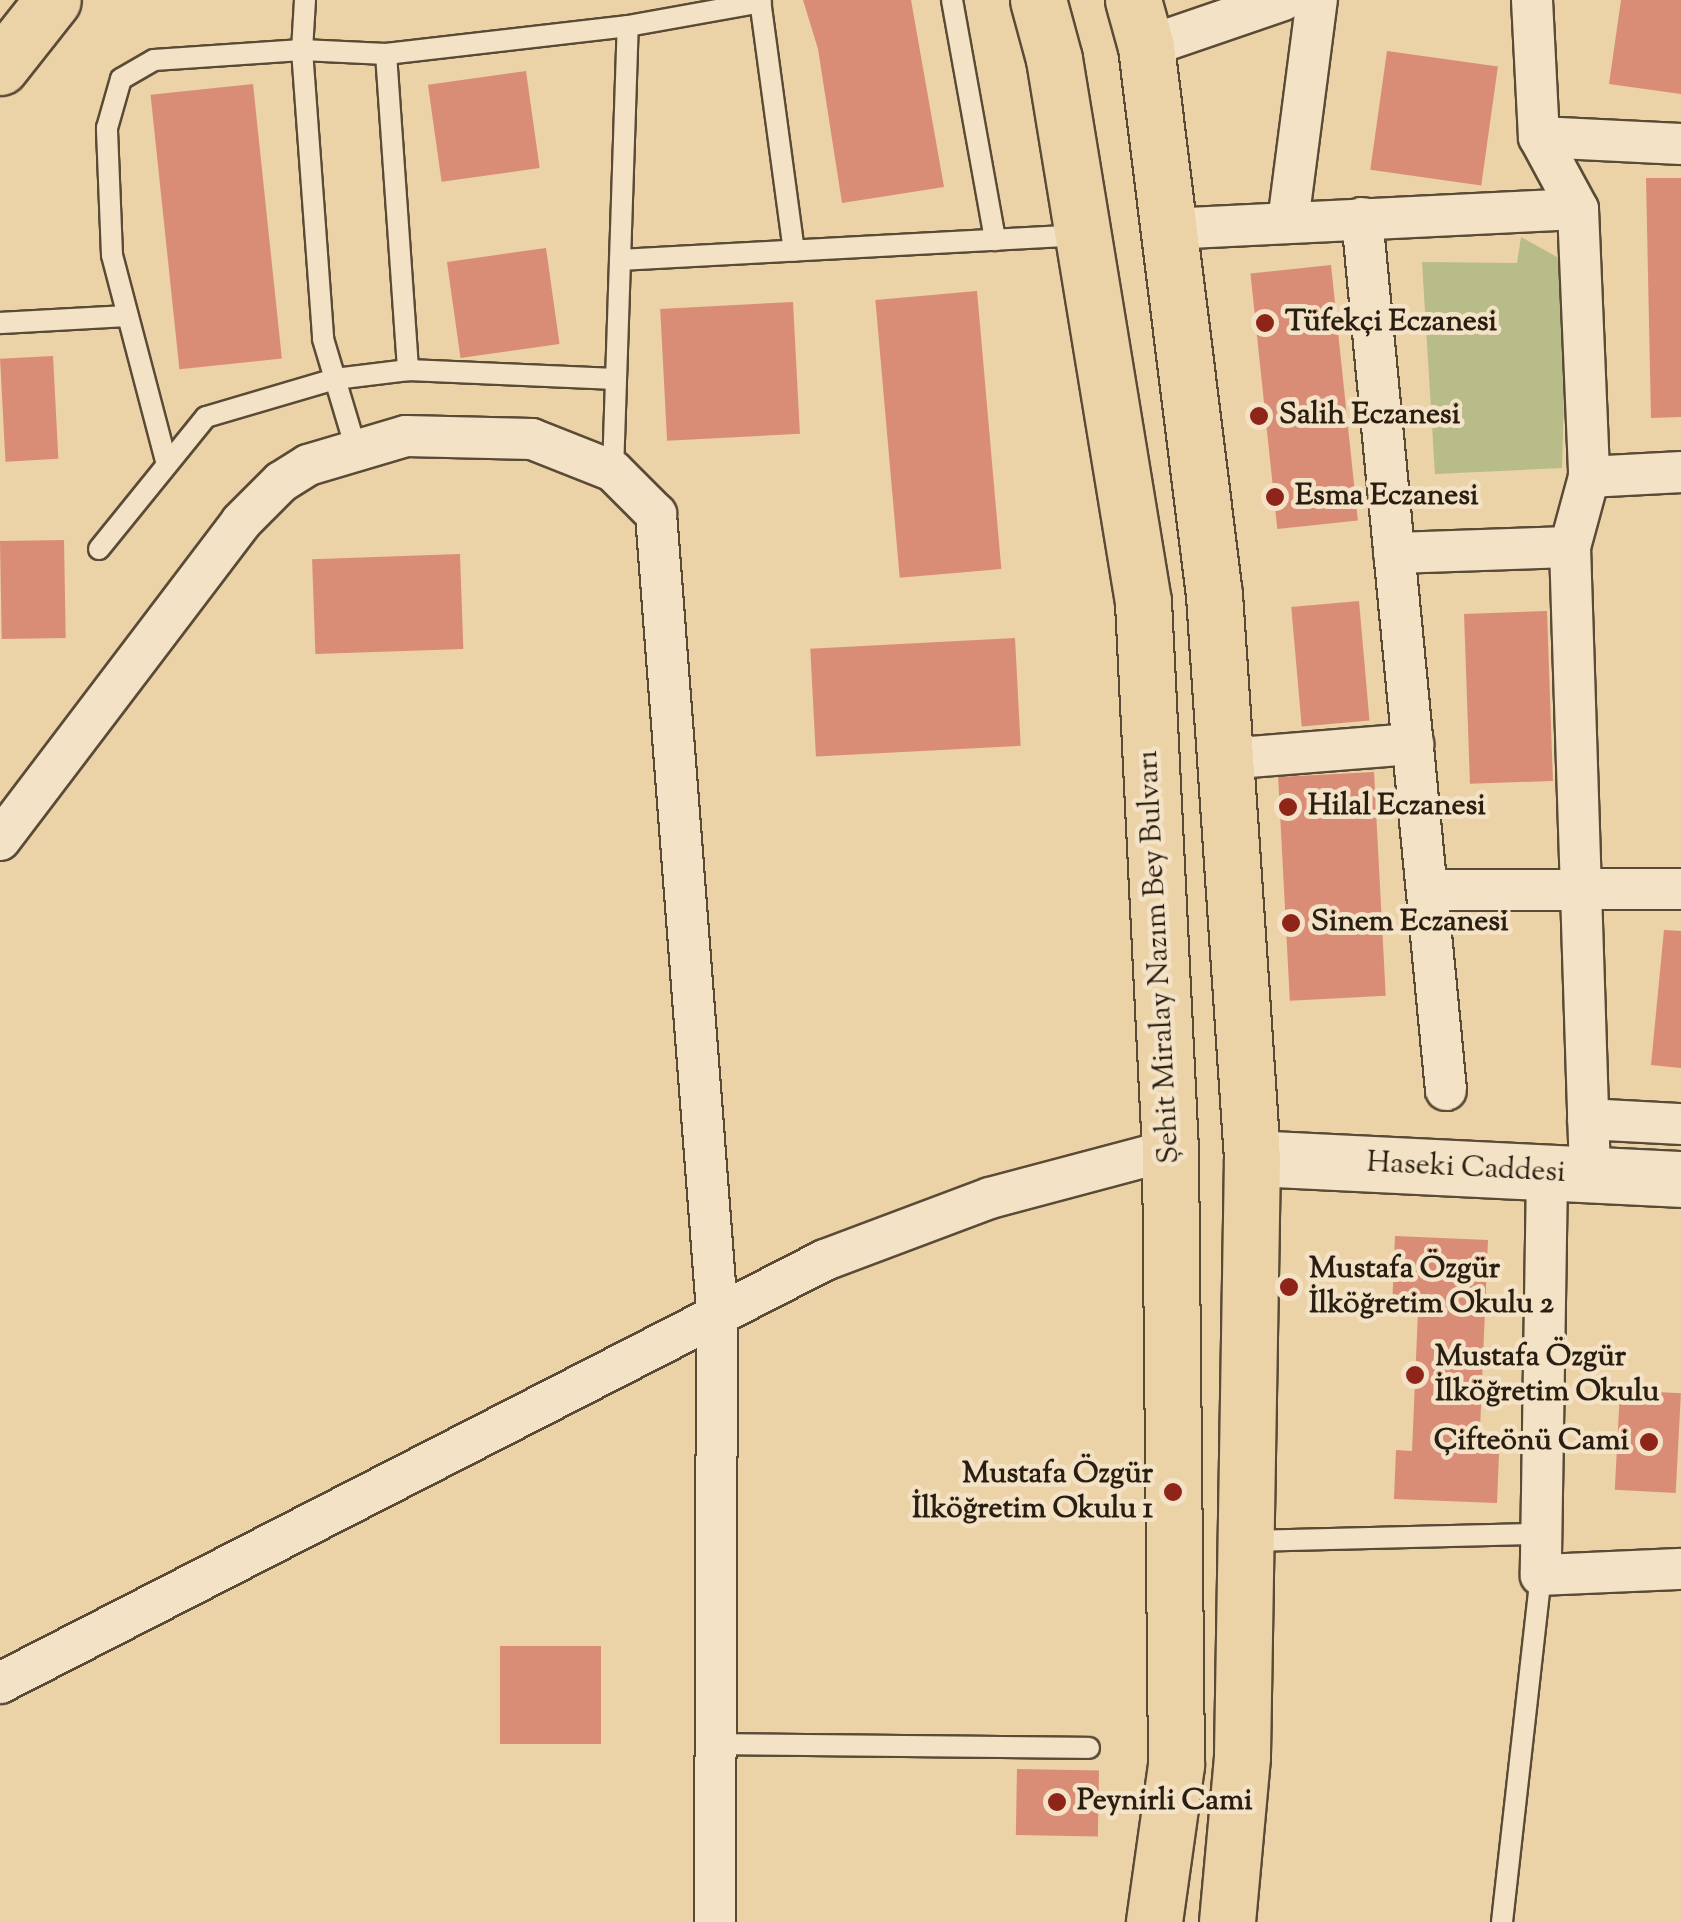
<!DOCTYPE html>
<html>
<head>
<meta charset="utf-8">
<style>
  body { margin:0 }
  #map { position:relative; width:1681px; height:1922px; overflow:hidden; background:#ecd2a7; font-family:"Sorts Mill Goudy",serif }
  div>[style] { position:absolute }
  .green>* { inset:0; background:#b7bc88 }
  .building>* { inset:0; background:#d98d76; transform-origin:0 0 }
  .roads { filter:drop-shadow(2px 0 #5a4b37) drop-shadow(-2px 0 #5a4b37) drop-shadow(0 2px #5a4b37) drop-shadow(0 -2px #5a4b37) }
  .lane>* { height:20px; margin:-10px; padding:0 10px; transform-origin:10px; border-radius:10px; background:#f3e2c6 }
  .street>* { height:40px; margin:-20px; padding:0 20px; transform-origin:20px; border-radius:20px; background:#f3e2c6 }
  .secondary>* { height:55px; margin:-27.5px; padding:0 27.5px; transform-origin:27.5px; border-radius:27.5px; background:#f3e2c6 }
  .primary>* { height:55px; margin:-27.5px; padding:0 27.5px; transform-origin:27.5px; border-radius:27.5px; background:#ecd2a7 }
  .dots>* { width:28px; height:28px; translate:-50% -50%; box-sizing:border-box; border:5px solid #f3e2c6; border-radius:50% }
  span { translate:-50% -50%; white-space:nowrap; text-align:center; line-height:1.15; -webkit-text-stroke:9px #f3e2c6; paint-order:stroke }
  .poi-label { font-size:30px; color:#291e12; font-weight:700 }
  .left { translate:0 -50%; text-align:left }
  .right { translate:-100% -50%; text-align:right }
  .street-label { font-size:30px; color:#291e12 }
</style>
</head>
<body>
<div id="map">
  <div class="green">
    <div style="clip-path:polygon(1521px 237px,1568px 263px,1562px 468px,1435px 474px,1422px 262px,1517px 263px)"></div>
  </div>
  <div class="building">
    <div style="clip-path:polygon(803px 0,911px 0,944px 187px,842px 203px,818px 49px)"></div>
    <div style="clip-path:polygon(1621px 0,1681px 0,1681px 94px,1609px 84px)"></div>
    <div style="left:1387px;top:51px;width:112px;height:120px;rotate:8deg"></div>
    <div style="left:526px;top:71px;width:98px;height:99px;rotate:82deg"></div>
    <div style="left:253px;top:84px;width:276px;height:103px;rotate:84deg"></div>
    <div style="clip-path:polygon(1646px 178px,1681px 178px,1681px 417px,1651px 418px)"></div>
    <div style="left:546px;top:248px;width:97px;height:100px;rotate:82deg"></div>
    <div style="left:1331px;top:265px;width:257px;height:81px;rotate:84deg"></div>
    <div style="left:977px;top:291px;width:279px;height:102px;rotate:85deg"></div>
    <div style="left:793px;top:302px;width:132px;height:133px;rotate:87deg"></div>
    <div style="left:53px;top:356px;width:103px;height:53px;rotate:87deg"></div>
    <div style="left:64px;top:540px;width:98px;height:64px;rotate:89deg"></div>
    <div style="left:460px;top:554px;width:95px;height:148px;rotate:88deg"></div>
    <div style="left:1359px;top:601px;width:120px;height:68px;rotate:85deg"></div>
    <div style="left:1547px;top:611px;width:170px;height:83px;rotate:88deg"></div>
    <div style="left:1015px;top:638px;width:108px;height:205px;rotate:87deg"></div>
    <div style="left:1374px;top:772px;width:224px;height:96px;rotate:87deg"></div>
    <div style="clip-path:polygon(1664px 930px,1681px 931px,1681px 1068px,1651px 1065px)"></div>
    <div style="clip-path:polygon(1395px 1236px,1488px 1240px,1479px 1453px,1499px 1454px,1497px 1503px,1394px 1499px,1396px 1450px,1412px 1451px,1418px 1311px,1392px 1309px)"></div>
    <div style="left:1620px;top:1390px;width:61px;height:100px;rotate:3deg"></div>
    <div style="left:500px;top:1646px;width:101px;height:98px"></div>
    <div style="left:1017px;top:1769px;width:82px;height:66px;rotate:1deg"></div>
  </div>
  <div class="roads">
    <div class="lane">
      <div style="left:305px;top:0;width:50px;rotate:93.4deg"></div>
      <div style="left:302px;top:50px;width:290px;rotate:85.8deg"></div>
      <div style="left:323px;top:339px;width:112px;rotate:73.3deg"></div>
      <div style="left:760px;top:0;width:253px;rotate:82.3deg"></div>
      <div style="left:952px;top:0;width:244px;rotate:79.8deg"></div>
      <div style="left:386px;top:54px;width:317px;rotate:86deg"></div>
      <div style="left:620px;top:260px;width:463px;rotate:-3.1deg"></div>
      <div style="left:0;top:323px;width:126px;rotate:-3.2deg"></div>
      <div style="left:166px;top:461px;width:213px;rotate:-104.7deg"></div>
      <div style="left:112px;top:255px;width:127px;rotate:-92.3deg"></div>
      <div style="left:107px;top:128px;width:51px;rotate:-74.1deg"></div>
      <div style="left:121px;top:79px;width:38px;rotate:-30deg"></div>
      <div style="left:154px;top:60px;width:148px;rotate:-3.9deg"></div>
      <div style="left:302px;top:50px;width:84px;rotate:2.7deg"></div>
      <div style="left:386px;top:54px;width:244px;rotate:-6.6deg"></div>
      <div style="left:613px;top:471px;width:445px;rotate:-88.1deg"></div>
      <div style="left:628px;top:26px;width:135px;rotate:-10.2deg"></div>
      <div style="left:99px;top:549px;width:170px;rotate:-51deg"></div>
      <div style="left:206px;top:417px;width:134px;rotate:-16.4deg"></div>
      <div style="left:335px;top:379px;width:74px;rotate:-7deg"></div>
      <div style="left:408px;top:370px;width:208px;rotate:2.5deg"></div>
      <div style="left:1249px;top:1541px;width:293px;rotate:-1.4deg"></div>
      <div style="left:718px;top:1744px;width:371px;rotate:0.6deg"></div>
      <div style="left:1502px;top:1922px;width:349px;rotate:-83.6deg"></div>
    </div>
    <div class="street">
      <div style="left:1532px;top:0;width:137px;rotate:87.1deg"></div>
      <div style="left:1539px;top:137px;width:82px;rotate:61.6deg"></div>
      <div style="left:1578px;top:209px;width:268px;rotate:87.6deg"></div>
      <div style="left:1589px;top:477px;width:73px;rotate:105.2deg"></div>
      <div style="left:1570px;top:547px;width:627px;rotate:88.17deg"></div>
      <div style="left:1146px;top:47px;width:145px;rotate:-18.9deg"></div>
      <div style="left:1539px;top:137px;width:142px;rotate:2.8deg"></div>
      <div style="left:1362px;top:218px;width:876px;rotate:84.5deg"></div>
      <div style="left:1288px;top:222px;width:224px;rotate:-82.6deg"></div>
      <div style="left:1168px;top:229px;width:410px;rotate:-2.8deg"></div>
      <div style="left:1589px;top:477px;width:92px;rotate:-3.1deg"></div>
      <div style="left:1394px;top:553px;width:176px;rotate:-2deg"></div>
      <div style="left:1225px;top:759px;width:189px;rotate:-4.6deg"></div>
      <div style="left:0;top:840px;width:399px;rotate:-52.8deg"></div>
      <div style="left:241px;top:522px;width:57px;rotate:-45deg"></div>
      <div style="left:281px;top:482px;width:32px;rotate:-32deg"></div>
      <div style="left:308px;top:465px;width:102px;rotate:-16.5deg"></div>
      <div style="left:406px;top:436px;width:126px;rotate:1.4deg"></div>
      <div style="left:532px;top:439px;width:87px;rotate:21.6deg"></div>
      <div style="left:613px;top:471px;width:61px;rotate:45deg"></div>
      <div style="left:656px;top:514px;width:799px;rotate:85.62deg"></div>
      <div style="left:717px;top:1311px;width:611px;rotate:90.19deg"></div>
      <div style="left:1427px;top:890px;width:254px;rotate:-0.2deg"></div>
      <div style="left:1588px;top:1119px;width:93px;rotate:3.1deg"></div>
      <div style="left:1547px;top:1174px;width:401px;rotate:90.9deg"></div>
      <div style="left:1541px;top:1575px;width:140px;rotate:-2.5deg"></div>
      <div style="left:0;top:1683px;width:927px;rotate:-27.15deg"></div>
      <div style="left:825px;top:1260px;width:176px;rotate:-20.6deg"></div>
      <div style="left:990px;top:1198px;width:186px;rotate:-14.9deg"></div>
    </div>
    <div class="secondary">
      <div style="left:1252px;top:1158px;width:430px;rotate:2.8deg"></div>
    </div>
    <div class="primary">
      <div style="left:1038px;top:0;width:61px;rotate:74.8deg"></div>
      <div style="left:1054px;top:59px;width:550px;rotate:80.69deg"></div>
      <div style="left:1143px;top:602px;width:549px;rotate:87.18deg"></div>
      <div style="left:1170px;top:1150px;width:615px;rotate:89.44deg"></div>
      <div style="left:1176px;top:1765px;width:159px;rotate:98deg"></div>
      <div style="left:1133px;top:0;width:49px;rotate:74.5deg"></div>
      <div style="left:1146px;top:47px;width:552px;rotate:82.93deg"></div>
      <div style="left:1214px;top:595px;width:564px;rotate:86.14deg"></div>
      <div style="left:1252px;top:1158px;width:599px;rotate:90.96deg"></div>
      <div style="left:1242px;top:1757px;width:166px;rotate:95.2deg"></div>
      <div style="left:0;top:67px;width:85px;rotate:-51.7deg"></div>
    </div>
  </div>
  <div class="dots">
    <div style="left:1265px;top:323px;background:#8f2418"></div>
    <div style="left:1259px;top:416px;background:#8f2418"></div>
    <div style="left:1275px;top:497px;background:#8f2418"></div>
    <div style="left:1288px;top:807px;background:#8f2418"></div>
    <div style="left:1291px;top:923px;background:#8f2418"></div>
    <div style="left:1289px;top:1287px;background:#8f2418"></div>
    <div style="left:1415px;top:1375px;background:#8f2418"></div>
    <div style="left:1649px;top:1442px;background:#8f2418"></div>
    <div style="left:1173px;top:1492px;background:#8f2418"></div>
    <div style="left:1057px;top:1802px;background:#8f2418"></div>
  </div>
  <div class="poi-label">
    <span class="left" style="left:1285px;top:323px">Tüfekçi Eczanesi</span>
    <span class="left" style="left:1279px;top:416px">Salih Eczanesi</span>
    <span class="left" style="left:1295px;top:497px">Esma Eczanesi</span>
    <span class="left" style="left:1308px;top:807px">Hilal Eczanesi</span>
    <span class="left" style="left:1311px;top:923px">Sinem Eczanesi</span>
    <span class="left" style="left:1309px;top:1287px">Mustafa Özgür<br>İlköğretim Okulu 2</span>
    <span class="left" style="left:1435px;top:1375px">Mustafa Özgür<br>İlköğretim Okulu</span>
    <span class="right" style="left:1629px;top:1442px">Çifteönü Cami</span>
    <span class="right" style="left:1153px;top:1492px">Mustafa Özgür<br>İlköğretim Okulu 1</span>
    <span class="left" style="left:1077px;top:1802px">Peynirli Cami</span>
  </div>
  <div class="street-label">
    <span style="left:1160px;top:957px;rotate:-93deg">Şehit Miralay Nazım Bey Bulvarı</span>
    <span style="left:1466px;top:1169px;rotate:3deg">Haseki Caddesi</span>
  </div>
</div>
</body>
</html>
